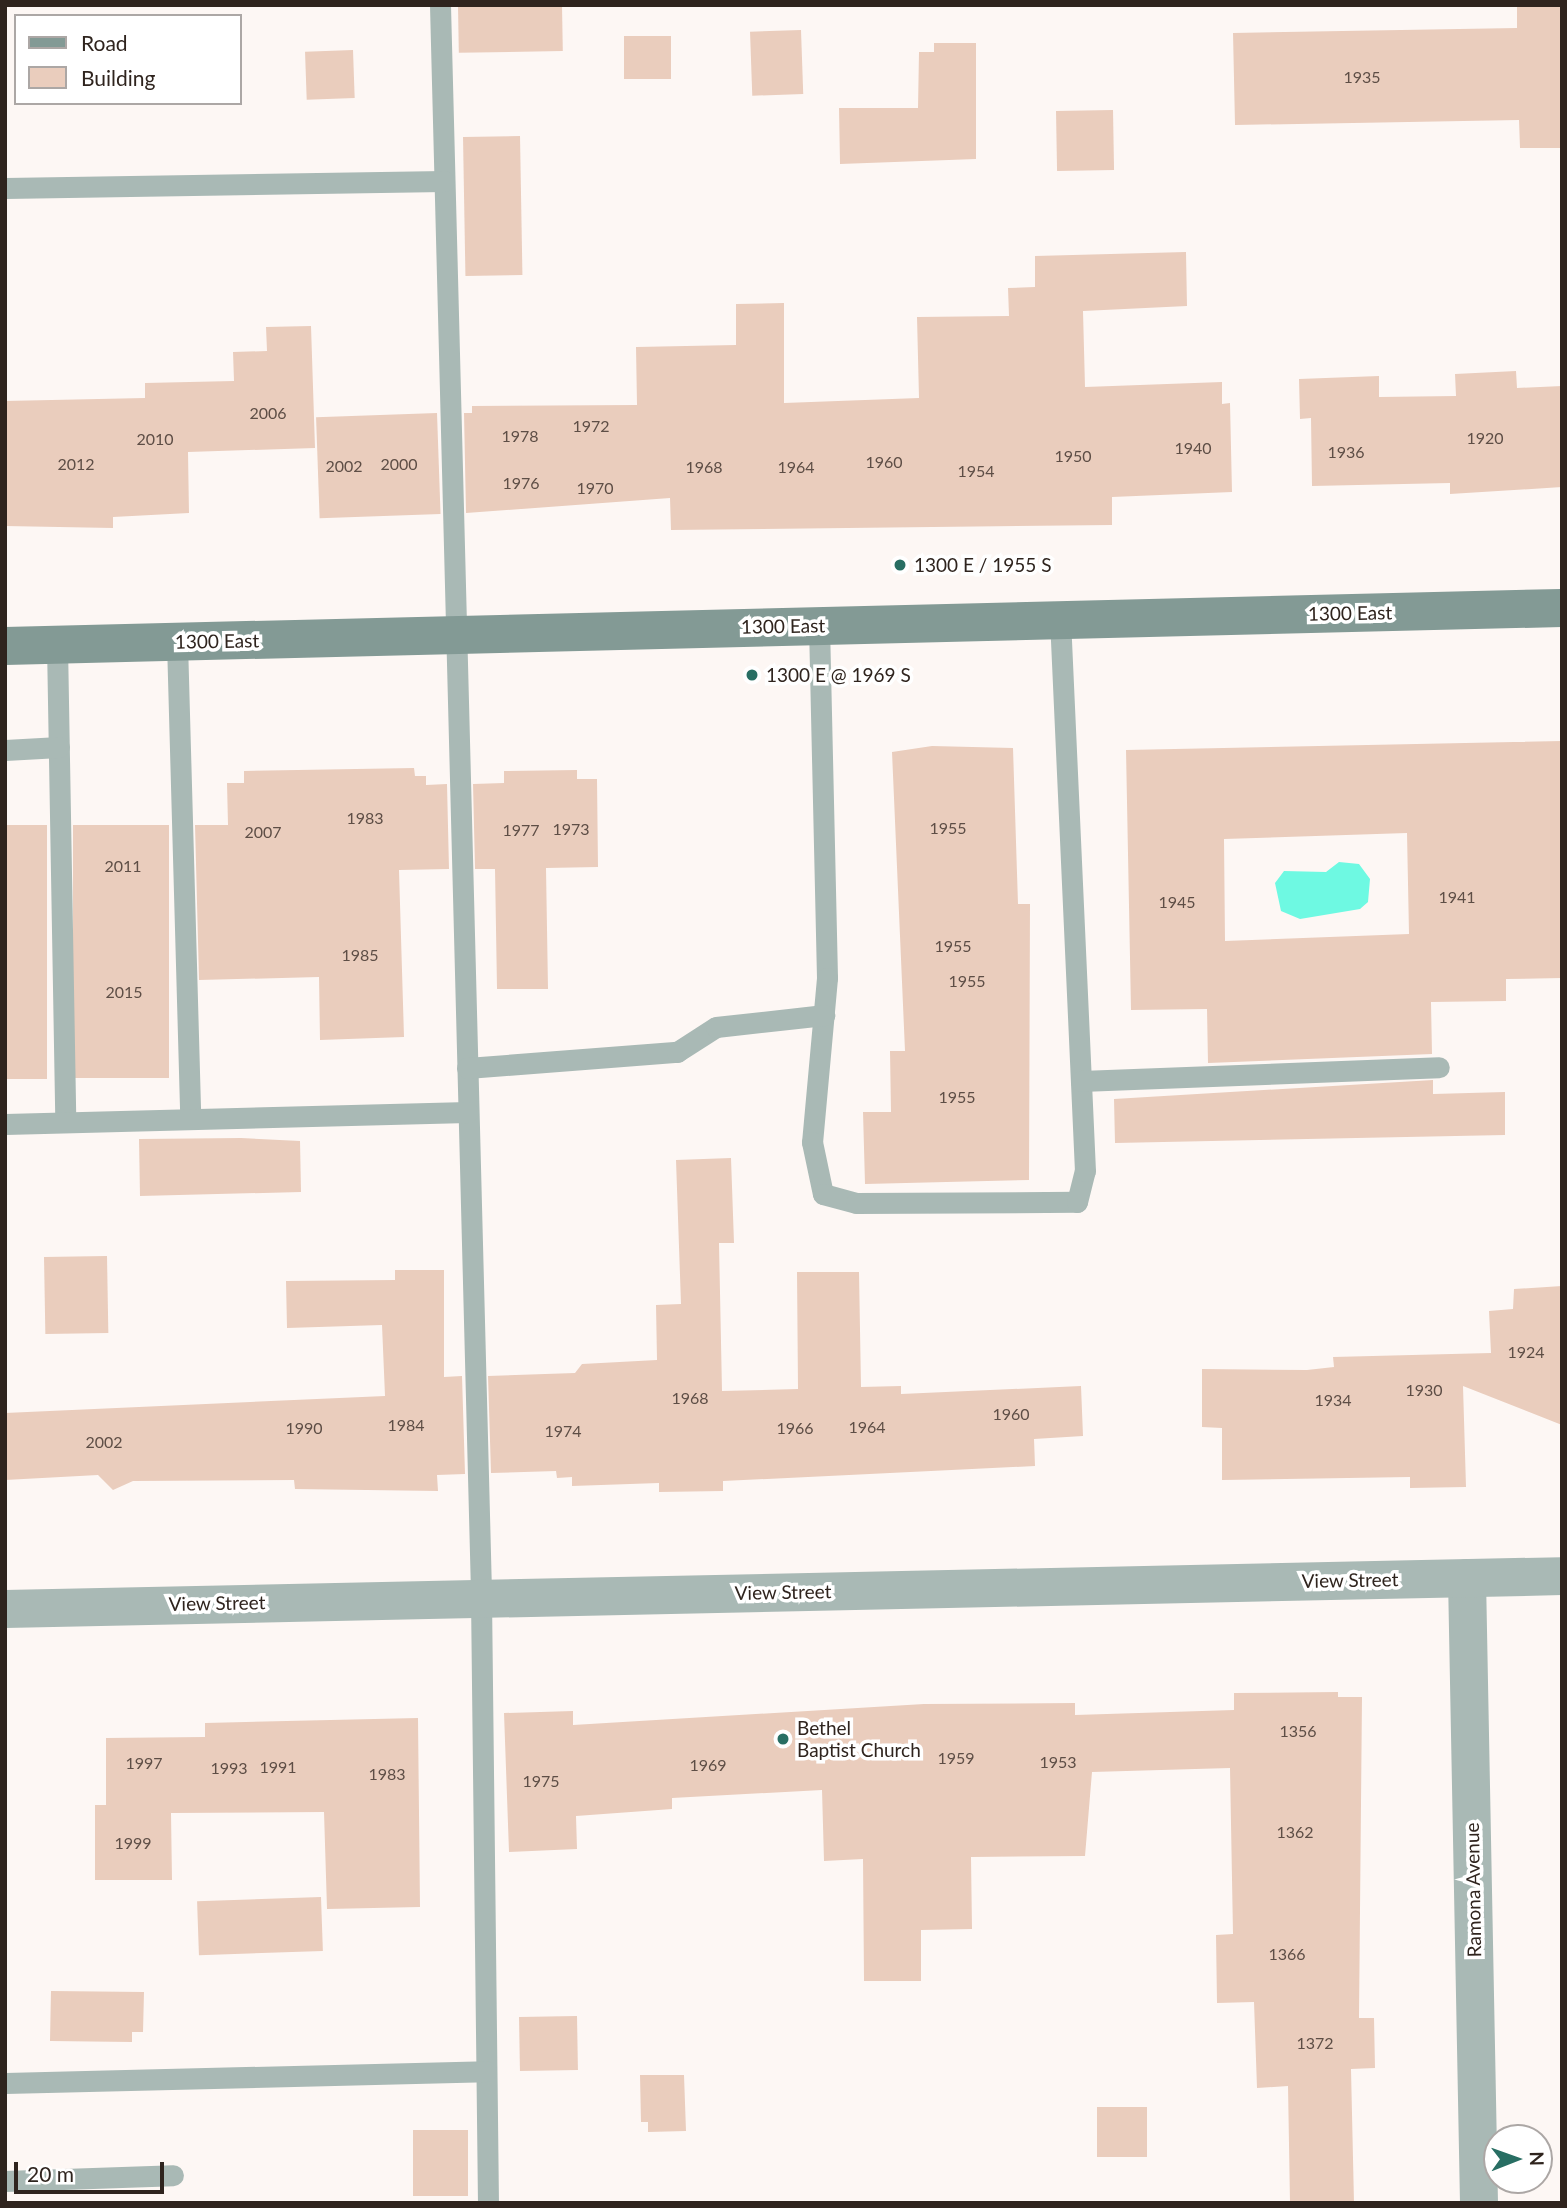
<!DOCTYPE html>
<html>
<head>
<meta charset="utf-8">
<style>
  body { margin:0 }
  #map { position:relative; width:1567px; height:2208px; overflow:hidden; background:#fdf7f4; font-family:Lato,sans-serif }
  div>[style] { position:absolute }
  .water>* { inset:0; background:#6ef9e2 }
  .building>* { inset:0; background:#eacdbd; transform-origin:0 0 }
  .service>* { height:21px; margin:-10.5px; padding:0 10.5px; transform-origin:10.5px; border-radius:10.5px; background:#a9b9b5 }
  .minor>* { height:38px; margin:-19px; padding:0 19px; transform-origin:19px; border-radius:19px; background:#a9b9b5 }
  .secondary>* { height:38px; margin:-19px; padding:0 19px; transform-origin:19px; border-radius:19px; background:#839a95 }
  .dots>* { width:19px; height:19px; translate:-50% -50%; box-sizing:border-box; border:4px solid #fff; border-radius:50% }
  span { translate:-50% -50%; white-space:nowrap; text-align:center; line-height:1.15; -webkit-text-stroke:7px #fff; paint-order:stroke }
  .number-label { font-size:16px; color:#5e4e46 }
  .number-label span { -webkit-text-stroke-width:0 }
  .poi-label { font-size:19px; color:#2f241e }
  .left { translate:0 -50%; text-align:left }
  .street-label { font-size:19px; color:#2f241e }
  .frame { position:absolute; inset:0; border:7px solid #2f241e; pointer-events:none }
  .legend { position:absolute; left:14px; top:14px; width:228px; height:91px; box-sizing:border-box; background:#fff; border:2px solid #aca7a5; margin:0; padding:9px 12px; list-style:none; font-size:21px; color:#2f241e }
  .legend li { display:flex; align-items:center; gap:14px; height:35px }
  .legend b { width:35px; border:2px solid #aca7a5 }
  .north { position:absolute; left:1483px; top:2124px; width:70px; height:70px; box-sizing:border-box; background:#fff; border:2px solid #aca7a5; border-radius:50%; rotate:89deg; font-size:19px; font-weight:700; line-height:28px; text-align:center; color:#2f241e }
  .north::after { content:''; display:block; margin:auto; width:24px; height:32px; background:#286e63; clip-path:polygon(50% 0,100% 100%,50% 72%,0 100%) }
  .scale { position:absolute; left:14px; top:2162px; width:150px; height:32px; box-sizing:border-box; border:4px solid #2f241e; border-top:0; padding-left:9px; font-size:21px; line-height:24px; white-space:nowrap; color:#2f241e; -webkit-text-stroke:5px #fff; paint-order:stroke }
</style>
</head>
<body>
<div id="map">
  <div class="water">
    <div style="clip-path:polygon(1339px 862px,1359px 864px,1370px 879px,1368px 902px,1360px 909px,1300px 919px,1281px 911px,1275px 883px,1284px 871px,1326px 872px)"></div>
  </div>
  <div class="building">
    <div style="left:562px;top:5px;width:46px;height:104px;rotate:89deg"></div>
    <div style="clip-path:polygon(1517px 5px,1562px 5px,1562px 148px,1520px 148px,1519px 120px,1235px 125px,1233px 33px,1517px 28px)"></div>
    <div style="left:801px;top:30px;width:64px;height:51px;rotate:88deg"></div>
    <div style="left:624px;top:36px;width:47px;height:43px"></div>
    <div style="clip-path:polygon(934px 43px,976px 43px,976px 159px,840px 164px,839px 108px,918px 108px,919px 52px,934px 52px)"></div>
    <div style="left:353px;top:50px;width:48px;height:48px;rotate:88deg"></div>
    <div style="left:1113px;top:110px;width:60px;height:57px;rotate:89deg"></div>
    <div style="left:520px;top:136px;width:139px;height:57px;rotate:89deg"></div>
    <div style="clip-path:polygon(1186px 252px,1187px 306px,1083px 311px,1085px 387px,1222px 382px,1222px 404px,1230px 403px,1232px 492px,1112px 497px,1112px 525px,671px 530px,670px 498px,466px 513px,464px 413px,472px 413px,472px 406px,637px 405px,636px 347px,736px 345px,736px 304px,784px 303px,784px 403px,919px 398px,917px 317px,1009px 316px,1008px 288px,1035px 287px,1035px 256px)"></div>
    <div style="clip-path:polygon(311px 326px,315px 448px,188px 452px,189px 513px,113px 517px,113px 528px,5px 526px,5px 401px,145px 398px,145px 383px,234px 381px,233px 352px,267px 351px,266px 327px)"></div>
    <div style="clip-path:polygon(1516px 371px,1517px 388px,1562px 386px,1562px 487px,1450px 494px,1450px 483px,1312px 486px,1311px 418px,1300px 419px,1299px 379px,1379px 376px,1379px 397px,1456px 396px,1455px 374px)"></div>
    <div style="left:437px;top:413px;width:101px;height:121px;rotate:88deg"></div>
    <div style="clip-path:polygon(evenodd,1562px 741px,1562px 978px,1506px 979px,1506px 1001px,1431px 1002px,1432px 1054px,1208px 1063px,1207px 1009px,1131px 1010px,1126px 750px,1562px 741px,1407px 833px,1409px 934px,1225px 941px,1224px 839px,1407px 833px)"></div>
    <div style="clip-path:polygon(932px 746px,1013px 748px,1018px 904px,1030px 904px,1029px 1180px,865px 1184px,863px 1112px,891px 1112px,890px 1051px,905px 1051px,892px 752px)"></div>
    <div style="clip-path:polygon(414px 768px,415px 776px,426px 776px,426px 785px,447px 784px,449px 869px,399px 870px,404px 1037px,320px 1040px,319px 977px,199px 980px,195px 825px,228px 825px,227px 783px,244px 783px,244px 771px)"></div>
    <div style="clip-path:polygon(577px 770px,577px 779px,597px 779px,598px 867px,546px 868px,548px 989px,497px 989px,495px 869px,475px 869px,473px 784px,504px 783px,504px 771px)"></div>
    <div style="left:5px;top:825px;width:42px;height:254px"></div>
    <div style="left:73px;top:825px;width:96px;height:253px"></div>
    <div style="clip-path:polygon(1433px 1080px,1433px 1094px,1505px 1092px,1505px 1135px,1115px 1143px,1114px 1099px)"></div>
    <div style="clip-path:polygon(241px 1138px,300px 1141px,301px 1192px,140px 1196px,139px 1139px)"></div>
    <div style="clip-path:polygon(731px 1158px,734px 1243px,719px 1243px,722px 1391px,798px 1389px,797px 1272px,859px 1272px,861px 1387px,901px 1386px,901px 1394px,1081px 1386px,1083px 1436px,1034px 1439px,1035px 1466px,723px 1481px,723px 1491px,659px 1492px,659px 1483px,572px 1486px,572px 1477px,557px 1478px,556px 1471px,491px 1473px,488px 1376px,575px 1373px,582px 1364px,657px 1360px,656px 1305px,681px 1304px,676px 1160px)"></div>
    <div style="left:107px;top:1256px;width:77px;height:63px;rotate:89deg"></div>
    <div style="clip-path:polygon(395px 1270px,444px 1270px,444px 1377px,462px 1376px,465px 1474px,437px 1475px,438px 1491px,295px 1489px,294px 1480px,133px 1481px,113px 1490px,98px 1475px,5px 1480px,5px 1413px,385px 1396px,382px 1325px,287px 1328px,286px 1281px,395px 1280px)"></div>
    <div style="clip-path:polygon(1562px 1286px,1562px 1425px,1463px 1386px,1466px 1487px,1410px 1488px,1410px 1477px,1222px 1480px,1222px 1428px,1202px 1427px,1202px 1369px,1307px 1370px,1334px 1367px,1333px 1357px,1491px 1353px,1489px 1311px,1513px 1309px,1514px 1289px)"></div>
    <div style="clip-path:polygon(1338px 1692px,1338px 1697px,1362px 1697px,1359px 2018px,1374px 2018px,1375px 2068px,1351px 2069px,1354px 2203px,1290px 2203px,1288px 2086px,1257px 2088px,1254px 2002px,1217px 2003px,1216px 1935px,1233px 1934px,1230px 1768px,1092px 1772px,1085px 1856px,971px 1857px,972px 1929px,921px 1930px,921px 1981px,864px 1981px,863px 1859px,824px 1861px,822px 1790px,672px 1798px,672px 1809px,576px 1816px,577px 1849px,509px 1852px,504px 1713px,573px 1711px,573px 1725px,924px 1704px,1075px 1703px,1075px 1715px,1234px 1710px,1234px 1693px)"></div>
    <div style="clip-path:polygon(418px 1718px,420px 1907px,327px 1909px,324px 1812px,171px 1813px,172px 1880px,95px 1880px,95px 1805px,106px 1805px,106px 1738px,205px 1737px,205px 1723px)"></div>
    <div style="left:321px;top:1897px;width:54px;height:124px;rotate:88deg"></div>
    <div style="clip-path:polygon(51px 1991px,144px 1992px,143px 2032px,132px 2032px,132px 2042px,50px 2041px)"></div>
    <div style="left:577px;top:2016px;width:54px;height:58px;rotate:89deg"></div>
    <div style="clip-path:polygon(640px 2075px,684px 2075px,686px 2131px,648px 2132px,648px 2122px,641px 2122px)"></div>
    <div style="left:1147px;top:2107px;width:50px;height:50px;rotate:90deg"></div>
    <div style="left:413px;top:2130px;width:55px;height:66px"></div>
  </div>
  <div class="service">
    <div style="left:440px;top:5px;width:1593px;rotate:88.52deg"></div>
    <div style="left:481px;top:1597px;width:606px;rotate:89.34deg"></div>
    <div style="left:5px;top:188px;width:439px;rotate:-0.9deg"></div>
    <div style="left:819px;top:625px;width:353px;rotate:88.7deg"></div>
    <div style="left:827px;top:978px;width:165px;rotate:95.2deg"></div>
    <div style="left:812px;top:1142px;width:53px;rotate:78.1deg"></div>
    <div style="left:823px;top:1194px;width:34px;rotate:15deg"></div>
    <div style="left:856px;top:1203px;width:221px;rotate:-0.3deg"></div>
    <div style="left:1077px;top:1202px;width:32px;rotate:-76deg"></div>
    <div style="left:1085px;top:1171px;width:553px;rotate:-92.59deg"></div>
    <div style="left:177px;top:642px;width:477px;rotate:88.4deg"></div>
    <div style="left:57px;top:644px;width:478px;rotate:89deg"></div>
    <div style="left:5px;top:750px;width:54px;rotate:-3.2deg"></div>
    <div style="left:467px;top:1068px;width:211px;rotate:-4.4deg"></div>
    <div style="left:677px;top:1052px;width:46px;rotate:-32.7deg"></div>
    <div style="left:716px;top:1027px;width:109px;rotate:-6.3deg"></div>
    <div style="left:1081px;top:1081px;width:358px;rotate:-2.2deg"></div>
    <div style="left:5px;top:1124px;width:463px;rotate:-1.5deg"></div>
    <div style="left:5px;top:2083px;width:481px;rotate:-1.4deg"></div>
    <div style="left:5px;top:2181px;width:168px;rotate:-2deg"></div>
  </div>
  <div class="minor">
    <div style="left:1467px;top:1578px;width:625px;rotate:88.9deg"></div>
    <div style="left:5px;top:1609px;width:1557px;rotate:-1.21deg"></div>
  </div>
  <div class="secondary">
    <div style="left:5px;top:646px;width:1557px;rotate:-1.4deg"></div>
  </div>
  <div class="dots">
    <div style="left:900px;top:565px;background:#286e63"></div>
    <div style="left:752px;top:675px;background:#286e63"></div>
    <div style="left:783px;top:1739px;background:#286e63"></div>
  </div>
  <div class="number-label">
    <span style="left:1362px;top:77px">1935</span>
    <span style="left:268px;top:413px">2006</span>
    <span style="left:591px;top:426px">1972</span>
    <span style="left:520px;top:436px">1978</span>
    <span style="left:1485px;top:438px">1920</span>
    <span style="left:155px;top:439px">2010</span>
    <span style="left:1193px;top:448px">1940</span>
    <span style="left:1346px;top:452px">1936</span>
    <span style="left:1073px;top:456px">1950</span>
    <span style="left:884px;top:462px">1960</span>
    <span style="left:76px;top:464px">2012</span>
    <span style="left:399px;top:464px">2000</span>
    <span style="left:344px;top:466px">2002</span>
    <span style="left:704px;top:467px">1968</span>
    <span style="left:796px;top:467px">1964</span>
    <span style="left:976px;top:471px">1954</span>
    <span style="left:521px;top:483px">1976</span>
    <span style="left:595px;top:488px">1970</span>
    <span style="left:365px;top:818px">1983</span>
    <span style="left:948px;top:828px">1955</span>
    <span style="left:571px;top:829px">1973</span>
    <span style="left:521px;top:830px">1977</span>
    <span style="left:263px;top:832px">2007</span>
    <span style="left:123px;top:866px">2011</span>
    <span style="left:1457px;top:897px">1941</span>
    <span style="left:1177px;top:902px">1945</span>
    <span style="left:953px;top:946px">1955</span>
    <span style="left:360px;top:955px">1985</span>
    <span style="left:967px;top:981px">1955</span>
    <span style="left:124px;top:992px">2015</span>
    <span style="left:957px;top:1097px">1955</span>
    <span style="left:1526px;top:1352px">1924</span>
    <span style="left:1424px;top:1390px">1930</span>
    <span style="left:690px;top:1398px">1968</span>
    <span style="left:1333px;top:1400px">1934</span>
    <span style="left:1011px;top:1414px">1960</span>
    <span style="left:406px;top:1425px">1984</span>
    <span style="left:867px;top:1427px">1964</span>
    <span style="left:304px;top:1428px">1990</span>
    <span style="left:795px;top:1428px">1966</span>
    <span style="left:563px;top:1431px">1974</span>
    <span style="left:104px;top:1442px">2002</span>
    <span style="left:1298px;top:1731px">1356</span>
    <span style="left:956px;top:1758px">1959</span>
    <span style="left:1058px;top:1762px">1953</span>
    <span style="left:144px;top:1763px">1997</span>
    <span style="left:708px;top:1765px">1969</span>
    <span style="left:278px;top:1767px">1991</span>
    <span style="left:229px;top:1768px">1993</span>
    <span style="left:387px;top:1774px">1983</span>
    <span style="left:541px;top:1781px">1975</span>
    <span style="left:1295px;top:1832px">1362</span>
    <span style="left:133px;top:1843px">1999</span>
    <span style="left:1287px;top:1954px">1366</span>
    <span style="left:1315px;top:2043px">1372</span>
  </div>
  <div class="poi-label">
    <span class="left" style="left:914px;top:565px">1300 E / 1955 S</span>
    <span class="left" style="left:766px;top:675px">1300 E @ 1969 S</span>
    <span class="left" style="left:797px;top:1739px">Bethel<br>Baptist Church</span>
  </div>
  <div class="street-label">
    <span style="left:1350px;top:613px;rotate:-1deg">1300 East</span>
    <span style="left:783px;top:626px;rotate:-1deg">1300 East</span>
    <span style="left:217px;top:641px;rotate:-1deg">1300 East</span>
    <span style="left:1350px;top:1580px;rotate:-1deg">View Street</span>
    <span style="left:783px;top:1592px;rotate:-1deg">View Street</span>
    <span style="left:217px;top:1603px;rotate:-1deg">View Street</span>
    <span style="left:1473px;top:1890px;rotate:-91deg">Ramona Avenue</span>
  </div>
  <div class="frame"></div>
  <ul class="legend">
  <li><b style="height:9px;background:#839a95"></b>Road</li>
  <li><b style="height:19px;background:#eacdbd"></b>Building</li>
  </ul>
  <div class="north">N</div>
  <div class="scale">20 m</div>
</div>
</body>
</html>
